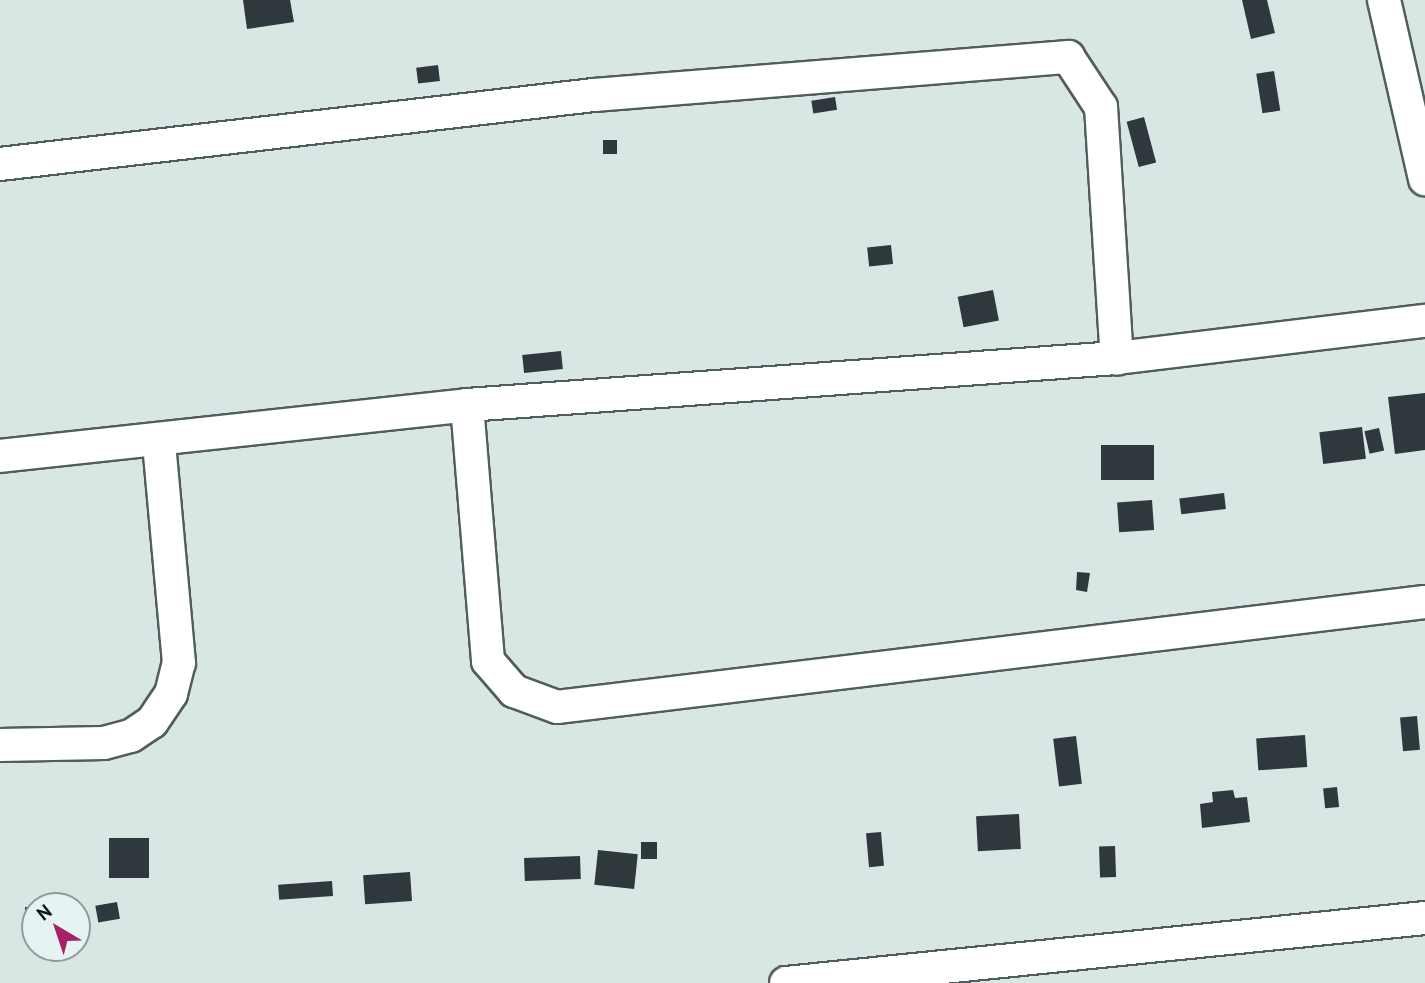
<!DOCTYPE html>
<html>
<head>
<meta charset="utf-8">
<style>
  body { margin:0 }
  #map { position:relative; width:1425px; height:983px; overflow:hidden; background:#d8e6e4; font-family:"PT Sans",sans-serif }
  div>[style] { position:absolute }
  .building>* { inset:0; background:#2f393d; transform-origin:0 0 }
  .roads { filter:drop-shadow(2px 0 #515d5c) drop-shadow(-2px 0 #515d5c) drop-shadow(0 2px #515d5c) drop-shadow(0 -2px #515d5c) }
  .street>* { height:32px; margin:-16px; padding:0 16px; transform-origin:16px; border-radius:16px; background:#fff }
  span { translate:-50% -50%; white-space:nowrap; text-align:center; line-height:1.15; -webkit-text-stroke:7px #e5f4f2; paint-order:stroke }
  .north { position:absolute; left:21px; top:892px; width:70px; height:70px; box-sizing:border-box; background:#e5f4f2; border:2px solid #909b9a; border-radius:50%; rotate:321deg; font-size:19px; font-weight:700; line-height:28px; text-align:center; color:#111615 }
  .north::after { content:''; display:block; margin:auto; width:24px; height:32px; background:#a6206a; clip-path:polygon(50% 0,100% 100%,50% 72%,0 100%) }
</style>
</head>
<body>
<div id="map">
  <div class="building">
    <div style="clip-path:polygon(243px 0,290px 0,294px 22px,247px 29px)"></div>
    <div style="clip-path:polygon(1242px 0,1267px 0,1275px 33px,1251px 39px)"></div>
    <div style="left:438px;top:65px;width:16px;height:22px;rotate:83deg"></div>
    <div style="left:1274px;top:71px;width:40px;height:18px;rotate:81deg"></div>
    <div style="left:835px;top:97px;width:13px;height:24px;rotate:81deg"></div>
    <div style="left:1144px;top:117px;width:47px;height:18px;rotate:75deg"></div>
    <div style="left:603px;top:140px;width:14px;height:14px"></div>
    <div style="left:891px;top:245px;width:19px;height:24px;rotate:84deg"></div>
    <div style="left:993px;top:290px;width:31px;height:36px;rotate:79deg"></div>
    <div style="left:561px;top:351px;width:18px;height:39px;rotate:84deg"></div>
    <div style="clip-path:polygon(1425px 393px,1425px 450px,1395px 454px,1388px 397px)"></div>
    <div style="left:1362px;top:427px;width:32px;height:43px;rotate:83deg"></div>
    <div style="left:1379px;top:428px;width:23px;height:15px;rotate:77deg"></div>
    <div style="left:1101px;top:445px;width:53px;height:35px"></div>
    <div style="left:1224px;top:493px;width:16px;height:45px;rotate:83deg"></div>
    <div style="left:1152px;top:500px;width:30px;height:35px;rotate:86deg"></div>
    <div style="clip-path:polygon(1077px 572px,1090px 573px,1087px 592px,1076px 590px)"></div>
    <div style="left:1417px;top:716px;width:34px;height:17px;rotate:85deg"></div>
    <div style="left:1305px;top:735px;width:32px;height:49px;rotate:86deg"></div>
    <div style="left:1076px;top:736px;width:48px;height:23px;rotate:83deg"></div>
    <div style="left:1337px;top:787px;width:20px;height:14px;rotate:84deg"></div>
    <div style="clip-path:polygon(1233px 790px,1235px 798px,1247px 797px,1250px 822px,1202px 828px,1200px 804px,1213px 802px,1212px 792px)"></div>
    <div style="left:1019px;top:814px;width:35px;height:43px;rotate:87deg"></div>
    <div style="left:881px;top:832px;width:34px;height:15px;rotate:85deg"></div>
    <div style="left:109px;top:838px;width:40px;height:40px"></div>
    <div style="left:641px;top:842px;width:16px;height:17px"></div>
    <div style="left:1115px;top:846px;width:31px;height:16px;rotate:88deg"></div>
    <div style="left:598px;top:850px;width:40px;height:35px;rotate:6deg"></div>
    <div style="left:580px;top:856px;width:23px;height:56px;rotate:88deg"></div>
    <div style="left:410px;top:872px;width:29px;height:47px;rotate:86deg"></div>
    <div style="left:332px;top:881px;width:15px;height:54px;rotate:86deg"></div>
    <div style="left:117px;top:902px;width:17px;height:22px;rotate:80deg"></div>
    <div style="left:25px;top:907px;width:10px;height:21px"></div>
  </div>
  <div class="roads">
    <div class="street">
      <div style="left:1384px;top:0;width:184px;rotate:77.1deg"></div>
      <div style="left:0;top:164px;width:598px;rotate:-6.63deg"></div>
      <div style="left:594px;top:95px;width:476px;rotate:-4.6deg"></div>
      <div style="left:1068px;top:57px;width:60px;rotate:56.6deg"></div>
      <div style="left:1101px;top:107px;width:252px;rotate:86.4deg"></div>
      <div style="left:467px;top:405px;width:257px;rotate:85.3deg"></div>
      <div style="left:488px;top:661px;width:40px;rotate:49deg"></div>
      <div style="left:514px;top:691px;width:46px;rotate:20.4deg"></div>
      <div style="left:557px;top:707px;width:874px;rotate:-6.9deg"></div>
      <div style="left:0;top:456px;width:470px;rotate:-6.2deg"></div>
      <div style="left:467px;top:405px;width:652px;rotate:-4.14deg"></div>
      <div style="left:1117px;top:358px;width:310px;rotate:-6.9deg"></div>
      <div style="left:0;top:745px;width:104px;rotate:-1.1deg"></div>
      <div style="left:104px;top:743px;width:28px;rotate:-15deg"></div>
      <div style="left:131px;top:736px;width:25px;rotate:-34deg"></div>
      <div style="left:152px;top:722px;width:34px;rotate:-56deg"></div>
      <div style="left:171px;top:694px;width:32px;rotate:-76deg"></div>
      <div style="left:179px;top:663px;width:222px;rotate:-95.2deg"></div>
      <div style="left:786px;top:983px;width:642px;rotate:-5.81deg"></div>
    </div>
  </div>
  <div class="north">N</div>
</div>
</body>
</html>
